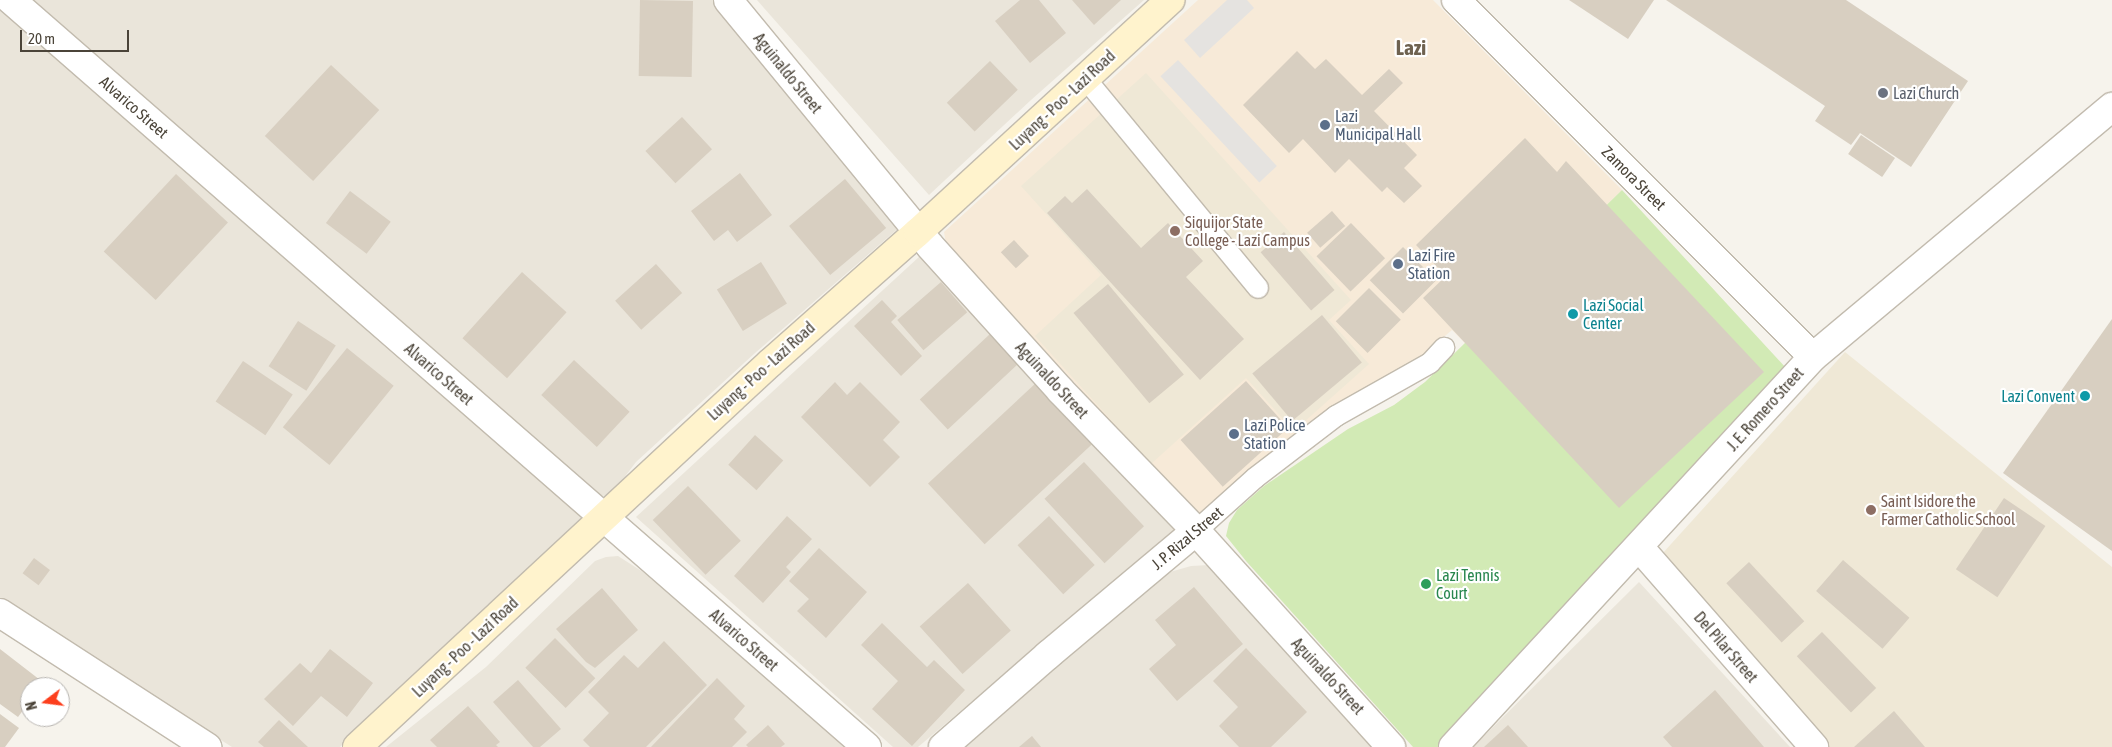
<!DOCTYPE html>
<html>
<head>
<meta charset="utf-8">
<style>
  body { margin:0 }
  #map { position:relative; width:2112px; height:747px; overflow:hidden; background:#f6f3ec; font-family:"Asap Condensed",sans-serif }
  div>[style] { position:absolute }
  .residential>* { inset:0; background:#eae5da }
  .commercial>* { inset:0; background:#f7ead8 }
  .education>* { inset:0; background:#efe8d6 }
  .green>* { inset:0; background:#d2eab5 }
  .parking>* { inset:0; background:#e5e3e0; transform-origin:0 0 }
  .building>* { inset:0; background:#d8cfc1; transform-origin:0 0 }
  .roads { filter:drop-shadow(1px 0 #c2bbae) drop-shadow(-1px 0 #c2bbae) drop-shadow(0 1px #c2bbae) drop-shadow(0 -1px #c2bbae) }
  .lane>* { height:20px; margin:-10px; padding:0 10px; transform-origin:10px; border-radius:10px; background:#fff }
  .street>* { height:28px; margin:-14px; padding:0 14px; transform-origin:14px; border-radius:14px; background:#fff }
  .secondary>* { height:28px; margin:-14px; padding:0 14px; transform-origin:14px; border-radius:14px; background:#fff3cd }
  .dots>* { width:14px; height:14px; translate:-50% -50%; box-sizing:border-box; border:2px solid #fff; border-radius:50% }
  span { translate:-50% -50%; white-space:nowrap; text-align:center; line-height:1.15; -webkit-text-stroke:4.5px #fff; paint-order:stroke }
  .street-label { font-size:16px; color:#4b4439 }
  .worship-label { font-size:16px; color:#5b616d }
  .left { translate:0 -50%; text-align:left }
  .service-label { font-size:16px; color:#4e5e75 }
  .education-label { font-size:16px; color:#785e54 }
  .culture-label { font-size:16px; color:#0d838f }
  .right { translate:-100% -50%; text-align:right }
  .leisure-label { font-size:16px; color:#27864d }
  .district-label { font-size:21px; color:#6e6250; font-weight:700 }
  .north { position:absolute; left:20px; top:677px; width:50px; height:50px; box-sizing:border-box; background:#fff; border:1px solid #b7b4b0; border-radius:50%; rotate:255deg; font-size:14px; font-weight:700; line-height:20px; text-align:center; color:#4b4439 }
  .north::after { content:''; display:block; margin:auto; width:18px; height:22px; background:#fc3f1d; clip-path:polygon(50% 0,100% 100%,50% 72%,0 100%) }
  .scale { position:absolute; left:20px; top:30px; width:109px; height:22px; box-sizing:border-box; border:2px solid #4b4439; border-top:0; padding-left:6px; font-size:15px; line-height:18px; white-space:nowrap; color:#4b4439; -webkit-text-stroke:4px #fff; paint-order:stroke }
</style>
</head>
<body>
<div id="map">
  <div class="residential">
    <div style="clip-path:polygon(34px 0,714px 0,901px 226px,755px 353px,636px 462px,614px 491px,607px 496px,595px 495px)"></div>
    <div style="clip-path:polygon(757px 0,1144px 0,1031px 100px,929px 195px)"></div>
    <div style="clip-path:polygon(0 7px,401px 361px,583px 516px,340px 747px,232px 747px,0 601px)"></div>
    <div style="clip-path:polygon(920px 256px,1178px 527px,918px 747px,893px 747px,636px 517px)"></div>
    <div style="clip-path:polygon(618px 556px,643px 572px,845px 747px,386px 747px,486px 667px,595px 561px,606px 557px)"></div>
    <div style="clip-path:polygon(1209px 565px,1377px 747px,966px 747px,1028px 689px,1139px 593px,1170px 572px,1191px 566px)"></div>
    <div style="clip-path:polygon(1639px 582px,1790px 747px,1473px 747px)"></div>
  </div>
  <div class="commercial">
    <div style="clip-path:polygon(1198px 0,1433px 0,1622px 190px,1465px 343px,1452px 330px,1412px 364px,1306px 428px,1268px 455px,1200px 518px,946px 244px,944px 232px)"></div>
  </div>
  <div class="education">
    <div style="clip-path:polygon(1146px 73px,1351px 300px,1329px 320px,1369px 364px,1294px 431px,1246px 378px,1151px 464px,1035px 336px,1101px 275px,1021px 186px)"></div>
    <div style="clip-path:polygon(1845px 352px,2112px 567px,2112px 747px,1829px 747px,1662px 554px)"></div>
  </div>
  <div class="green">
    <div style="clip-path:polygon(1622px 190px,1786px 368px,1445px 742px,1438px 747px,1413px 747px,1246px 561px,1226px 536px,1229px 523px,1237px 510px,1264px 486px,1348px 429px,1394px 405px,1425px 382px)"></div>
  </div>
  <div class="parking">
    <div style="clip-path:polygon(1227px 0,1247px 0,1254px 8px,1200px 58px,1184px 40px)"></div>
    <div style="left:1178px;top:60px;width:145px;height:24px;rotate:47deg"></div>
  </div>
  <div class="building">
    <div style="left:640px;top:0;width:53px;height:76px;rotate:1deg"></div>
    <div style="clip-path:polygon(1020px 0,1039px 0,1066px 33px,1030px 63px,995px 21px)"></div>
    <div style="clip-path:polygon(1072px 0,1121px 0,1094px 25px)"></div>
    <div style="clip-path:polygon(1569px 0,1654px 0,1628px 39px)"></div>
    <div style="clip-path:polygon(1666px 0,1846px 0,1968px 81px,1911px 167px,1860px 133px,1851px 145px,1815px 121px,1825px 106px)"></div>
    <div style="clip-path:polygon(1297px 51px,1315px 69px,1326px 59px,1362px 95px,1389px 69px,1403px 83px,1374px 111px,1417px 155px,1404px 168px,1422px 186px,1404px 203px,1387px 187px,1382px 192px,1349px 159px,1335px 173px,1303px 139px,1289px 153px,1243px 105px)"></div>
    <div style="left:990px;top:61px;width:40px;height:60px;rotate:46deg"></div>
    <div style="left:331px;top:65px;width:66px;height:97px;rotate:43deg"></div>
    <div style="left:682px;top:117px;width:44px;height:50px;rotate:47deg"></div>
    <div style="left:1861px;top:135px;width:41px;height:23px;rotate:34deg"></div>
    <div style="clip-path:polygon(1525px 138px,1557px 172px,1566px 161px,1764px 372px,1619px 508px,1423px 298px,1446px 276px,1416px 245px)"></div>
    <div style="clip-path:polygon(740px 173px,772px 215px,737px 242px,728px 230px,714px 241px,691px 211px)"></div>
    <div style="left:176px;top:174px;width:71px;height:106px;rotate:43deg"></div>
    <div style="left:845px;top:179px;width:64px;height:73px;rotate:50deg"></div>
    <div style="clip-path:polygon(1087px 189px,1141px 248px,1168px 223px,1203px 261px,1186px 277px,1244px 339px,1200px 380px,1047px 213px,1065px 196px,1072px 203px)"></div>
    <div style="left:350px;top:191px;width:51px;height:40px;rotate:37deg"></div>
    <div style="left:1332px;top:211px;width:20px;height:33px;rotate:49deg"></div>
    <div style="left:1351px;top:223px;width:49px;height:48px;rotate:46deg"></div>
    <div style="left:1284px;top:232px;width:77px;height:31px;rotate:49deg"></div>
    <div style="left:1014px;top:240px;width:22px;height:18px;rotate:47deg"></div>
    <div style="left:1403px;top:247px;width:47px;height:47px;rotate:45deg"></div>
    <div style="left:761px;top:262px;width:49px;height:52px;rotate:58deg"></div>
    <div style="left:656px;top:264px;width:39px;height:55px;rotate:48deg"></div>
    <div style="left:522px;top:272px;width:60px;height:89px;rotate:42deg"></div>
    <div style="left:941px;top:282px;width:40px;height:58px;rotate:49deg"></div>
    <div style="left:1108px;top:284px;width:118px;height:45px;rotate:50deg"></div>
    <div style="left:1369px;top:288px;width:45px;height:47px;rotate:45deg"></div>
    <div style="clip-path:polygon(882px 300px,897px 316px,891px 322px,922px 356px,901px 376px,854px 326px)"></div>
    <div style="left:1322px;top:315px;width:62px;height:91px;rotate:50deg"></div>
    <div style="clip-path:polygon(2112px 319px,2112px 551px,2003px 473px)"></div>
    <div style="left:298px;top:321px;width:45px;height:54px;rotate:33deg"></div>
    <div style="left:990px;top:334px;width:41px;height:96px;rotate:47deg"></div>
    <div style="left:347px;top:348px;width:60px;height:102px;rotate:39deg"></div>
    <div style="left:574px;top:360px;width:76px;height:48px;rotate:43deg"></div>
    <div style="left:243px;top:361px;width:60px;height:49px;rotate:34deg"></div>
    <div style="left:1246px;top:381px;width:63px;height:88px;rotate:48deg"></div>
    <div style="clip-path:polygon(835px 382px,847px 395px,860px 382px,900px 422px,883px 440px,900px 457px,870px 487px,801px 417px)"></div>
    <div style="left:1037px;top:382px;width:83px;height:149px;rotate:47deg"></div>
    <div style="left:755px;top:435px;width:38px;height:40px;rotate:42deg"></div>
    <div style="left:1084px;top:462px;width:88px;height:54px;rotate:47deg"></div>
    <div style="left:688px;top:486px;width:76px;height:49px;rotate:46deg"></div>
    <div style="left:2004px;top:498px;width:50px;height:86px;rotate:34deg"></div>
    <div style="clip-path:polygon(787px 516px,812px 539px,786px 567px,791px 572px,763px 603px,734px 576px)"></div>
    <div style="left:1049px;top:516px;width:67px;height:43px;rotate:47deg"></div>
    <div style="clip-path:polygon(819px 548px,867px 592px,826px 638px,797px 611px,809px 599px,789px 581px)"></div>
    <div style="left:34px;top:558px;width:20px;height:19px;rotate:37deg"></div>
    <div style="left:1843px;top:560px;width:88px;height:41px;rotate:41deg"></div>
    <div style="left:1749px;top:562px;width:81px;height:31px;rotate:47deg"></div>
    <div style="left:968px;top:583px;width:64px;height:65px;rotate:48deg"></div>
    <div style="clip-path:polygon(1194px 587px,1243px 644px,1177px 701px,1149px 669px,1176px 645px,1155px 620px)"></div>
    <div style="clip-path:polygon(602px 588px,638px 630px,595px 668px,586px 662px,556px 629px)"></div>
    <div style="clip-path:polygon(882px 623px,927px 667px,934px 660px,965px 690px,912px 746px,872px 709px,898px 681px,861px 645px)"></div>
    <div style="left:1822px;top:632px;width:78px;height:35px;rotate:46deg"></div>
    <div style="left:555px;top:638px;width:57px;height:42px;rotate:45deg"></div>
    <div style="clip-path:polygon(664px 641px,707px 685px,646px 747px,590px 747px,583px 740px,609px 713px,588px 692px,624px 655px,638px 668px)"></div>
    <div style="clip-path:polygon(1246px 648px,1307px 712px,1271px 747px,1239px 747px,1219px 726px,1238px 707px,1213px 681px)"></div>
    <div style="clip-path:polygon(0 649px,44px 683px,40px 687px,30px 687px,30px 701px,18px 717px,0 704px)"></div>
    <div style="clip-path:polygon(330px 649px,373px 683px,347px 717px,321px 696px,293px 726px,264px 699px,300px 663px,311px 673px)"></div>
    <div style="clip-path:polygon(717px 678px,745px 706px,734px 719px,747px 732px,732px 747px,651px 747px)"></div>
    <div style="clip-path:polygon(518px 680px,561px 729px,540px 747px,533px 747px,493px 702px)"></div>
    <div style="clip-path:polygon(1715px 690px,1764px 747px,1672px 747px,1663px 737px)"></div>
    <div style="clip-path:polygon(468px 706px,500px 742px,496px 745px,498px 747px,437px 747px,430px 740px)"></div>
    <div style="clip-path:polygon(1894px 711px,1925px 747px,1854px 747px)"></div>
    <div style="clip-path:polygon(0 714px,19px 728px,5px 747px,0 747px)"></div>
    <div style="clip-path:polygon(279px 720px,308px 747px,264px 747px,258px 742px)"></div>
    <div style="clip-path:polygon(768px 725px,785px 744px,781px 747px,748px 747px,746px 745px)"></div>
    <div style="clip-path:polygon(1508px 725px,1528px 747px,1484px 747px)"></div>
    <div style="clip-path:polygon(1032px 736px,1041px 747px,1019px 747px)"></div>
  </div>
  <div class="roads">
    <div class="lane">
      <div style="left:1085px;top:78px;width:272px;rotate:50.5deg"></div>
      <div style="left:1196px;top:531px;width:79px;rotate:-41.9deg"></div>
      <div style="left:1255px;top:478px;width:102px;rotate:-37.4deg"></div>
      <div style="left:1336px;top:416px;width:108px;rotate:-29.4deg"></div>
      <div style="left:1430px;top:363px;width:21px;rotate:-47deg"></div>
    </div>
    <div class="street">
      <div style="left:11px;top:0;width:1136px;rotate:41.11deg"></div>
      <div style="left:728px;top:0;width:318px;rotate:50.6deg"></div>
      <div style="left:930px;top:246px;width:195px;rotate:47.9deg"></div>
      <div style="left:1061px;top:391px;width:194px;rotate:46deg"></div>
      <div style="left:1196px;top:531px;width:291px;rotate:47.9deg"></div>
      <div style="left:1456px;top:0;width:505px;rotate:45deg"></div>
      <div style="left:1639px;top:547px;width:266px;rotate:48.8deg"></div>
      <div style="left:0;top:613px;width:247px;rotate:32.9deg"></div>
      <div style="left:943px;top:747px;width:140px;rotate:-41.2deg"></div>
      <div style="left:1048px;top:655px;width:193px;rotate:-40deg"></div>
      <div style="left:1453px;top:747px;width:531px;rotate:-47.29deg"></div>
      <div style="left:1813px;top:357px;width:390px;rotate:-39.9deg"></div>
    </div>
    <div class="secondary">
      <div style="left:357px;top:747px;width:564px;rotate:-42.92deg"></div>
      <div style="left:770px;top:363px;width:198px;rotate:-41.5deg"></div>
      <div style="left:918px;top:232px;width:343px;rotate:-42.6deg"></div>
    </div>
  </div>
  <div class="dots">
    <div style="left:1883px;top:93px;background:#6b7280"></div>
    <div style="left:1325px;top:125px;background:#5c6f8a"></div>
    <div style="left:1175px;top:231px;background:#8d6e63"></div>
    <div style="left:1398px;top:264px;background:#5c6f8a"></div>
    <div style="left:1573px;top:314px;background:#0f9aa8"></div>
    <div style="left:2085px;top:396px;background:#0f9aa8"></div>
    <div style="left:1234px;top:434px;background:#5c6f8a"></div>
    <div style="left:1871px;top:510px;background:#8d6e63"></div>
    <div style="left:1426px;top:584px;background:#2e9e5b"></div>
  </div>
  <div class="street-label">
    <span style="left:788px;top:73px;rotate:51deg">Aguinaldo Street</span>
    <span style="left:1062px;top:100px;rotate:-43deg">Luyang - Poo - Lazi Road</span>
    <span style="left:134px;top:107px;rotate:41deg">Alvarico Street</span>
    <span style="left:1634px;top:178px;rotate:45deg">Zamora Street</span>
    <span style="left:761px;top:371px;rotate:-42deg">Luyang - Poo - Lazi Road</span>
    <span style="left:439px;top:374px;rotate:41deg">Alvarico Street</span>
    <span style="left:1052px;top:380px;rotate:47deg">Aguinaldo Street</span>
    <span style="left:1765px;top:409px;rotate:-48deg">J. E. Romero Street</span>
    <span style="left:1187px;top:538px;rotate:-40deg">J. P. Rizal Street</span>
    <span style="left:744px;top:640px;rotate:41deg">Alvarico Street</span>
    <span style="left:465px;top:647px;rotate:-43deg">Luyang - Poo - Lazi Road</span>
    <span style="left:1726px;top:647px;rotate:49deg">Del Pilar Street</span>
    <span style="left:1328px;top:676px;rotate:47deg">Aguinaldo Street</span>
  </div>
  <div class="worship-label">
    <span class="left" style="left:1893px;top:93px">Lazi Church</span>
  </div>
  <div class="service-label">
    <span class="left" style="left:1335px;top:125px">Lazi<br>Municipal Hall</span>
    <span class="left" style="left:1408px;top:264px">Lazi Fire<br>Station</span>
    <span class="left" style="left:1244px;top:434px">Lazi Police<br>Station</span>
  </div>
  <div class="education-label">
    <span class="left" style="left:1185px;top:231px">Siquijor State<br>College - Lazi Campus</span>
    <span class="left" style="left:1881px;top:510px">Saint Isidore the<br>Farmer Catholic School</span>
  </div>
  <div class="culture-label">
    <span class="left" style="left:1583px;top:314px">Lazi Social<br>Center</span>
    <span class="right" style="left:2075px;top:396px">Lazi Convent</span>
  </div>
  <div class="leisure-label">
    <span class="left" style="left:1436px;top:584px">Lazi Tennis<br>Court</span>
  </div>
  <div class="district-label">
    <span style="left:1411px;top:47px">Lazi</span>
  </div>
  <div class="north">N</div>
  <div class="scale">20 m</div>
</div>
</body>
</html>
